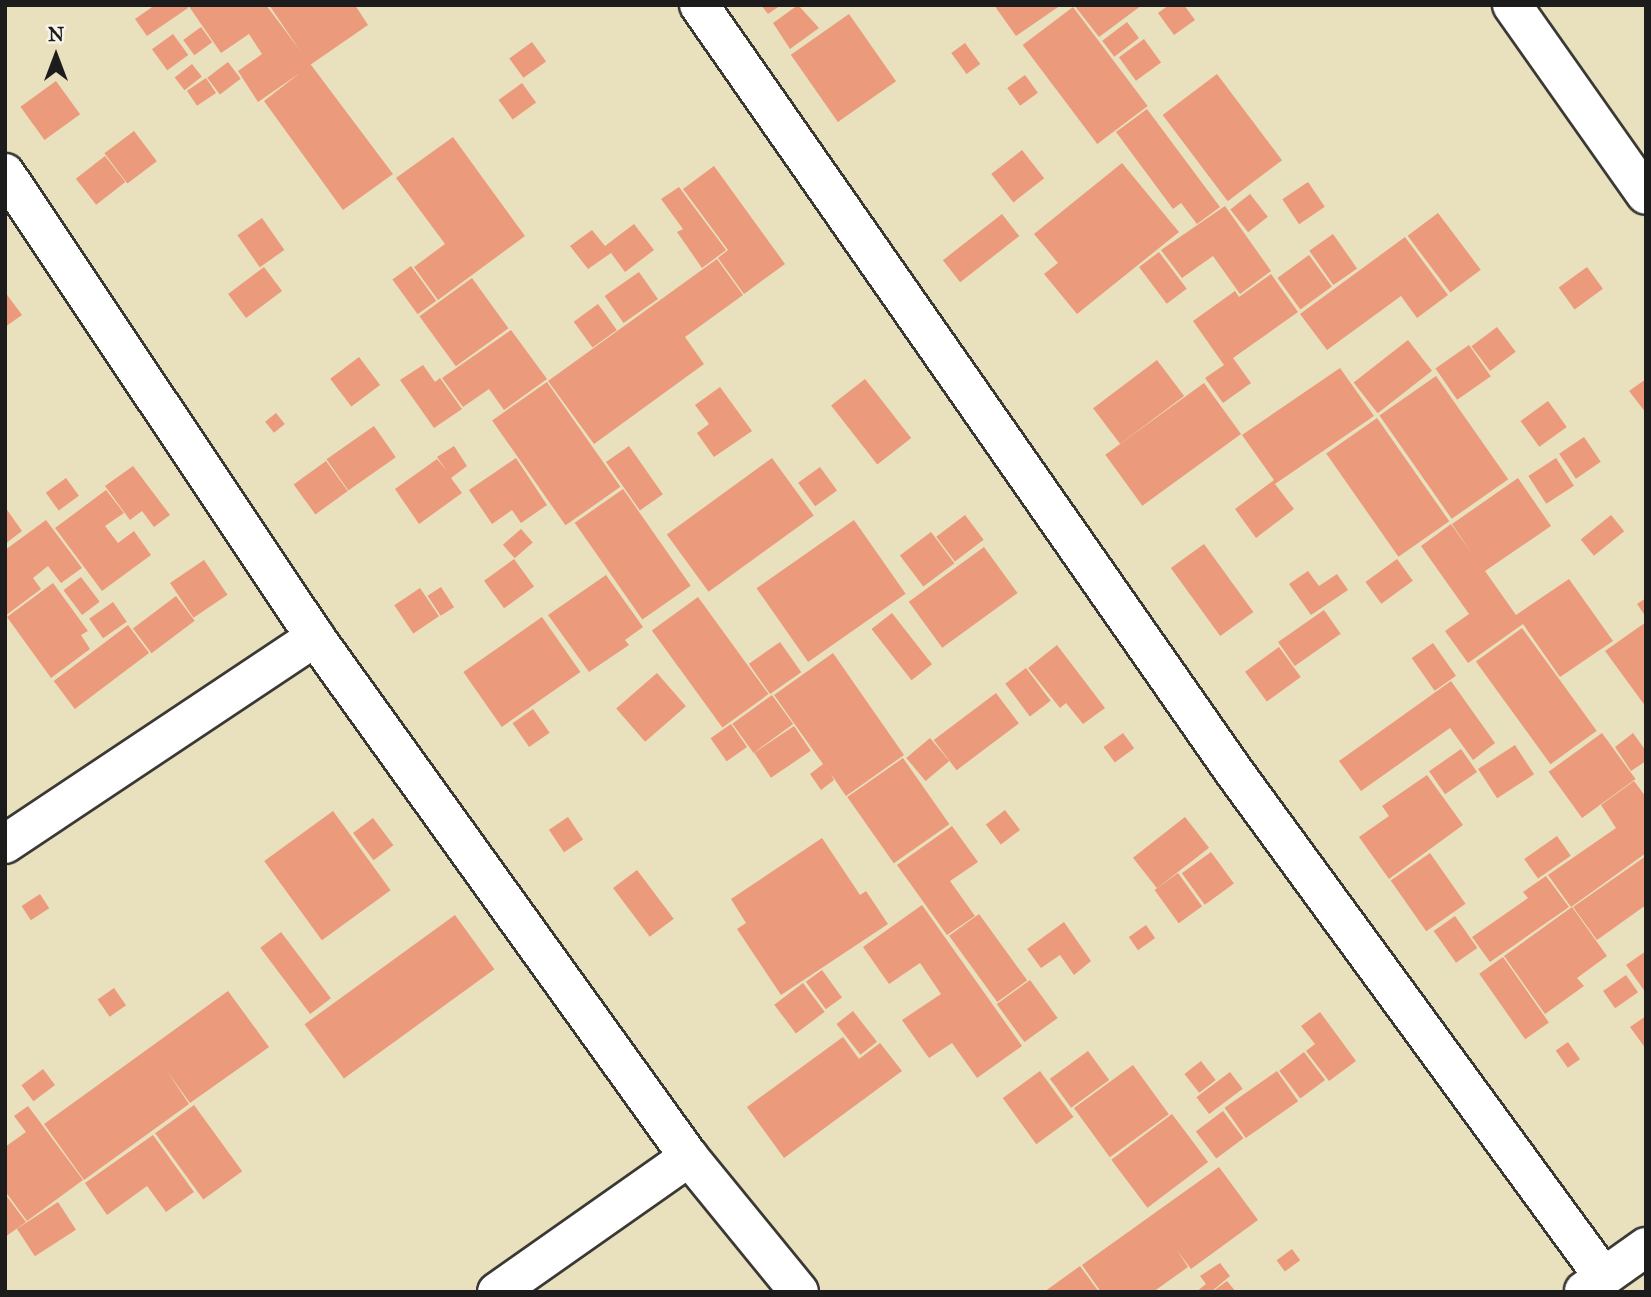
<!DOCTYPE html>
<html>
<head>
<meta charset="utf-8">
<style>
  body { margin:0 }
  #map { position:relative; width:1651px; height:1297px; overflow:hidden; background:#e9e0bd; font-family:"IM FELL Great Primer",serif }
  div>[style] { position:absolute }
  .building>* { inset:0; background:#ec9a7c; transform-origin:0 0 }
  .roads { filter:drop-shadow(2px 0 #3b3934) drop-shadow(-2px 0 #3b3934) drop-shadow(0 2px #3b3934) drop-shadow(0 -2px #3b3934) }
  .street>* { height:38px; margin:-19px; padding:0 19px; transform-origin:19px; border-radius:19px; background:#fff }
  span { translate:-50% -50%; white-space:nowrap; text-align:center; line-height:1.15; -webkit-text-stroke:6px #f7f3e8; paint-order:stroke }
  .frame { position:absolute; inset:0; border:7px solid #1c1c1c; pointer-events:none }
  .north { position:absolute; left:21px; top:21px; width:70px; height:70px; -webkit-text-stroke:5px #f7f3e8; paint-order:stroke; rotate:0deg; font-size:19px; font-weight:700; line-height:28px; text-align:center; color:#1c1c1c }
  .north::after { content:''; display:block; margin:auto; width:24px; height:32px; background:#1c1c1c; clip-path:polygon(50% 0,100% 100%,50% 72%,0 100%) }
</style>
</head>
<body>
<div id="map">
  <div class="building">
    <div style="clip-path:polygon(155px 5px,187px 5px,188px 8px,147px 36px,135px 19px)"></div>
    <div style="clip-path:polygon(188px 5px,266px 5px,393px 174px,343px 210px,264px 101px,300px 73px,258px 102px,238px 71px,262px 54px,249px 34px,221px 53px)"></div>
    <div style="clip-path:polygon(269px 5px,355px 5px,368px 25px,310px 65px)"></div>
    <div style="clip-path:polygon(761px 5px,781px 5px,768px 14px)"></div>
    <div style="clip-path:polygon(798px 5px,819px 28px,790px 49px,773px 23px)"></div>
    <div style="clip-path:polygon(994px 5px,1061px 5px,1016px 36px)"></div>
    <div style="clip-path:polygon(1074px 5px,1142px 5px,1099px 37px)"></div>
    <div style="clip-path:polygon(1169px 5px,1184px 5px,1195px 20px,1174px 35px,1158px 13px)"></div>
    <div style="left:1073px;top:7px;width:124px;height:63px;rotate:53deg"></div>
    <div style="left:849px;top:14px;width:82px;height:71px;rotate:55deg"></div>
    <div style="left:1127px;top:22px;width:20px;height:31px;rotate:53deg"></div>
    <div style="left:201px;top:27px;width:19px;height:22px;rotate:54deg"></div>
    <div style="left:173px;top:34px;width:26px;height:26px;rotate:54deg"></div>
    <div style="left:1144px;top:39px;width:29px;height:31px;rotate:54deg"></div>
    <div style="left:532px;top:42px;width:24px;height:28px;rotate:54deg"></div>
    <div style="left:965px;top:43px;width:26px;height:17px;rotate:54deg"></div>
    <div style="left:228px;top:62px;width:21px;height:26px;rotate:53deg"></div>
    <div style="left:192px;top:64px;width:16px;height:22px;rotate:52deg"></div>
    <div style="left:1217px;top:74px;width:108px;height:68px;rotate:53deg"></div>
    <div style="left:1025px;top:75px;width:22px;height:22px;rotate:54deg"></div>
    <div style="left:206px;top:78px;width:18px;height:23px;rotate:56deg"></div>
    <div style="left:56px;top:81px;width:41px;height:44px;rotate:54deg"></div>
    <div style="left:522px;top:83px;width:24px;height:29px;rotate:54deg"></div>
    <div style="clip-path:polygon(1147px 109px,1220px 207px,1197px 224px,1181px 203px,1173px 209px,1116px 132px)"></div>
    <div style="left:134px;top:131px;width:38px;height:37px;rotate:53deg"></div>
    <div style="clip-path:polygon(453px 137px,525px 236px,438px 300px,414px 267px,445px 244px,396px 178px)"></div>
    <div style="left:1022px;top:150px;width:36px;height:39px;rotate:52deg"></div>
    <div style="left:105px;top:156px;width:33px;height:37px;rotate:52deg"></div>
    <div style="clip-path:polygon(1122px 163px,1179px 232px,1077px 314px,1044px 274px,1058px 263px,1034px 234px)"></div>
    <div style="clip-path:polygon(714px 166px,785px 264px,744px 294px,718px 258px,728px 250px,683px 189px)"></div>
    <div style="left:1308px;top:182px;width:30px;height:31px;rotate:56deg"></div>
    <div style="clip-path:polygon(679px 187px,726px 250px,702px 268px,677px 232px,683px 229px,661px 199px)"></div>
    <div style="left:1250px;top:194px;width:29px;height:25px;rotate:52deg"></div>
    <div style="clip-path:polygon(1225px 206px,1271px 271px,1240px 294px,1213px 256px,1182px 278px,1161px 250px)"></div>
    <div style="left:1438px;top:213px;width:71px;height:38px;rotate:53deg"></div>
    <div style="left:1002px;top:214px;width:28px;height:75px;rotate:52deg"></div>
    <div style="left:262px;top:218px;width:39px;height:30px;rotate:55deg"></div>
    <div style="clip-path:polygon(634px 224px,654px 250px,625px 272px,611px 253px,588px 269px,570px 246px,592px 230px,605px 246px)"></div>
    <div style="left:1333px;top:234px;width:42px;height:29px;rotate:55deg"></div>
    <div style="clip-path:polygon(1405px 237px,1448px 295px,1417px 318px,1401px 296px,1327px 350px,1300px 314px)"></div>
    <div style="left:1159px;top:252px;width:46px;height:25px;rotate:53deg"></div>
    <div style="left:1309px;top:255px;width:39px;height:39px;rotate:54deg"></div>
    <div style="clip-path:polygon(717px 259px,743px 295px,685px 337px,704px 364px,594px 444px,548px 381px)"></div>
    <div style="left:411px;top:266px;width:43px;height:23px;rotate:54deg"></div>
    <div style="left:264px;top:267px;width:30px;height:45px;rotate:53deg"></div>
    <div style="left:1587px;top:267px;width:27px;height:35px;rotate:54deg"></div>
    <div style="left:639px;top:272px;width:33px;height:42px;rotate:55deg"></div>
    <div style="clip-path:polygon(1271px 274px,1298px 312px,1233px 358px,1251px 383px,1223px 403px,1205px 378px,1224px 365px,1193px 321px,1235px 291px,1239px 297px)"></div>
    <div style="left:472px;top:278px;width:62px;height:65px;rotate:54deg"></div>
    <div style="clip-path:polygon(5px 292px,22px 315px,5px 327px)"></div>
    <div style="left:598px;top:304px;width:32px;height:30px;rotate:54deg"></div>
    <div style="left:1497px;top:327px;width:31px;height:32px;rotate:53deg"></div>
    <div style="clip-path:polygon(511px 330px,547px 379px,504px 410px,489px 389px,463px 407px,442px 378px)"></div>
    <div style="left:1408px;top:340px;width:39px;height:69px;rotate:52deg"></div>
    <div style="left:1469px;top:345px;width:38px;height:41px;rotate:55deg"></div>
    <div style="left:359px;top:357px;width:35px;height:36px;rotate:53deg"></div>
    <div style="left:1157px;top:360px;width:45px;height:80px;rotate:53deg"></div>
    <div style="clip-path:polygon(423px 365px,435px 382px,440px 378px,462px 409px,434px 428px,400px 380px)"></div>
    <div style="clip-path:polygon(1340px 368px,1374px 416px,1275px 484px,1294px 509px,1256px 538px,1235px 509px,1274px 480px,1242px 435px)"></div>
    <div style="left:1436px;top:376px;width:126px;height:69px;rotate:55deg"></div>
    <div style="left:865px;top:379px;width:75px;height:43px;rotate:52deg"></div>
    <div style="clip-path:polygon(1646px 379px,1646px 413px,1629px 391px)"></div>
    <div style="left:547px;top:382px;width:128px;height:67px;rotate:55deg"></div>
    <div style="left:1204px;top:383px;width:63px;height:122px;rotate:54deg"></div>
    <div style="clip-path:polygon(720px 387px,752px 431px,714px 457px,697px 433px,709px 424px,695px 405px)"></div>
    <div style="left:1548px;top:401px;width:32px;height:34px;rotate:54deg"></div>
    <div style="left:276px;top:413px;width:14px;height:14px;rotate:51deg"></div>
    <div style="left:1377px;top:418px;width:126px;height:62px;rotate:55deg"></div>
    <div style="left:374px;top:426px;width:38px;height:58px;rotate:55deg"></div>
    <div style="left:1584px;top:437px;width:30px;height:30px;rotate:56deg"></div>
    <div style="clip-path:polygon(454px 446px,467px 466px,451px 478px,462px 493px,419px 524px,395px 489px,437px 459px,447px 471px,437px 457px)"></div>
    <div style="left:629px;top:446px;width:59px;height:28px;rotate:55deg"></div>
    <div style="clip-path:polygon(516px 458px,547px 505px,521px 523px,512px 510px,492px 524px,469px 490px)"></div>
    <div style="left:772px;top:458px;width:71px;height:130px;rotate:54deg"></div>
    <div style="left:1556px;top:458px;width:33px;height:33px;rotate:57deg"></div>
    <div style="left:326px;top:461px;width:37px;height:40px;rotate:54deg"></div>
    <div style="clip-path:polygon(133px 466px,170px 515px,154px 527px,142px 511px,130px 520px,105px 486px)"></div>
    <div style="left:820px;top:467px;width:29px;height:27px;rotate:54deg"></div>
    <div style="left:66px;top:478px;width:22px;height:25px;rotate:54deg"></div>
    <div style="clip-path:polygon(1518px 478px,1551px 526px,1485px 571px,1516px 615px,1569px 579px,1613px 641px,1560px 677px,1523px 624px,1468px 663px,1445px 631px,1469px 614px,1421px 546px,1451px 524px,1473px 555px,1452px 524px)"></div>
    <div style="left:623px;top:489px;width:118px;height:59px;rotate:55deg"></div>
    <div style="clip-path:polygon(106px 490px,124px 513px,105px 526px,118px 543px,134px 531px,151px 555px,102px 591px,55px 528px)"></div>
    <div style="clip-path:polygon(5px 507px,22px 531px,5px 544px)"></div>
    <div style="left:965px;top:515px;width:31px;height:36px;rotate:53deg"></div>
    <div style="left:1611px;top:515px;width:21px;height:39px;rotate:51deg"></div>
    <div style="clip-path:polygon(46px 520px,82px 568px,61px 583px,48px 566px,33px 578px,41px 589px,5px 616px,5px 550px)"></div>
    <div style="left:854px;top:520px;width:90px;height:119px;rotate:55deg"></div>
    <div style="left:521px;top:529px;width:18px;height:24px;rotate:49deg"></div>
    <div style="left:931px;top:532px;width:39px;height:39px;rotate:53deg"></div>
    <div style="left:1204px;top:544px;width:84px;height:41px;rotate:54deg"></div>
    <div style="left:984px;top:547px;width:57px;height:93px;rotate:54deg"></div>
    <div style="left:514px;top:559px;width:34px;height:37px;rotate:54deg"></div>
    <div style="left:1397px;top:559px;width:27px;height:39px;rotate:54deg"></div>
    <div style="left:204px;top:560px;width:42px;height:41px;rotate:56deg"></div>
    <div style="clip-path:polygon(1308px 571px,1319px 586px,1337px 574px,1348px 590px,1311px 615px,1289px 584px)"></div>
    <div style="clip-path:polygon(606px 575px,643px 627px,625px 640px,629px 645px,589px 672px,548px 615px)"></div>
    <div style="left:81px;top:577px;width:31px;height:22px;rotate:53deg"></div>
    <div style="clip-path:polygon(53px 583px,88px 631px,81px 635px,90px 649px,51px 678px,7px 617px)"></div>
    <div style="left:441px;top:587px;width:24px;height:16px;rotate:57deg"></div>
    <div style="left:420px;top:588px;width:34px;height:31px;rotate:56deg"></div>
    <div style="left:176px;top:596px;width:31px;height:54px;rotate:53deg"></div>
    <div style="left:698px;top:597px;width:120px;height:57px;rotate:54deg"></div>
    <div style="clip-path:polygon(1646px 598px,1646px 617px,1637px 604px)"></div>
    <div style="left:113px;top:602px;width:24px;height:29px;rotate:55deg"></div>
    <div style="left:1324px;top:610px;width:29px;height:56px;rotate:55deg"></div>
    <div style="left:892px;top:613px;width:65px;height:26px;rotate:52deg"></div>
    <div style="left:542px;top:617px;width:67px;height:96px;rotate:55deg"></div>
    <div style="clip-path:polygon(1646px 622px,1646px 707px,1605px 651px)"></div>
    <div style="left:128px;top:625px;width:35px;height:93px;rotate:53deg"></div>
    <div style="left:1522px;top:628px;width:127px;height:57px;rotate:54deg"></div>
    <div style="left:780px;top:642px;width:37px;height:38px;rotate:55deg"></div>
    <div style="left:1433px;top:643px;width:40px;height:26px;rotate:55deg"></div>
    <div style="clip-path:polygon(1057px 645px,1105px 708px,1083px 724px,1066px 703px,1060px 708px,1028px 668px)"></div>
    <div style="left:1279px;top:647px;width:37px;height:42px;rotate:54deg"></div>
    <div style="clip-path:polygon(833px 653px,904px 755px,846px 796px,831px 774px,834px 780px,821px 790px,810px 774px,823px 764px,774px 695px)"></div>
    <div style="left:1026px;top:668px;width:41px;height:26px;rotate:53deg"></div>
    <div style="left:657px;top:673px;width:44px;height:54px;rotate:49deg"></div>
    <div style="clip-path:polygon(1451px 681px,1495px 743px,1473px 760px,1450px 728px,1361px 791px,1339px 761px)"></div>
    <div style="left:996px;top:693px;width:38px;height:78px;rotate:53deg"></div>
    <div style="left:772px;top:695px;width:36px;height:49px;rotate:54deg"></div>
    <div style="left:533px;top:709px;width:29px;height:25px;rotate:55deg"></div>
    <div style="left:731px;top:724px;width:28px;height:25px;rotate:55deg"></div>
    <div style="left:794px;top:726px;width:30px;height:48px;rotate:56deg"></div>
    <div style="left:1123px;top:733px;width:19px;height:24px;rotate:54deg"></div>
    <div style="left:1602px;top:733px;width:57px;height:66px;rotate:54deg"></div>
    <div style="clip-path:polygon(1633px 733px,1646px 751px,1646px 761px,1631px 771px,1615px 747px)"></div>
    <div style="left:930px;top:738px;width:30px;height:31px;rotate:50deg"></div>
    <div style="left:1515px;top:745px;width:35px;height:44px;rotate:57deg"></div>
    <div style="left:1461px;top:749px;width:28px;height:39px;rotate:55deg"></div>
    <div style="left:903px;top:758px;width:81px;height:68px;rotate:55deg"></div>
    <div style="clip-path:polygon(1427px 775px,1463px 825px,1389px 879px,1359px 837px,1389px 816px,1382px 806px)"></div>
    <div style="clip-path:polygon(1634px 781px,1646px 797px,1646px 853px,1571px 907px,1548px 875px,1616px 828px,1601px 805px)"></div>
    <div style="left:1005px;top:810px;width:25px;height:24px;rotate:53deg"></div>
    <div style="left:333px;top:811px;width:98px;height:85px;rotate:54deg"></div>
    <div style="left:568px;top:817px;width:27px;height:23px;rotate:56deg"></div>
    <div style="left:1185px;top:817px;width:39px;height:66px;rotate:52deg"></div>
    <div style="left:373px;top:818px;width:34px;height:25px;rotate:53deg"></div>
    <div style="clip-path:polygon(952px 826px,978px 862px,950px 881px,975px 916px,947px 935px,897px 865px)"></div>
    <div style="left:1557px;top:836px;width:24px;height:40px;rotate:55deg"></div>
    <div style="clip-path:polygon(822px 838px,860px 895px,866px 891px,888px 924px,781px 995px,737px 929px,746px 923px,731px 899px)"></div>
    <div style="left:1211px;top:852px;width:39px;height:36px;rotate:54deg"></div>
    <div style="left:1430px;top:853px;width:62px;height:48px;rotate:55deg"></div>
    <div style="clip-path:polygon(1646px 856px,1646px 905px,1597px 940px,1573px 907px)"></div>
    <div style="left:637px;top:870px;width:61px;height:30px;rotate:53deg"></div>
    <div style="left:1178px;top:873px;width:41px;height:29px;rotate:54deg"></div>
    <div style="clip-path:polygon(1546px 876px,1569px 907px,1490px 962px,1472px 937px,1528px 898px,1523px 892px)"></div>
    <div style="left:40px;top:894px;width:17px;height:22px;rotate:57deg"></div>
    <div style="clip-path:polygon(922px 905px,1022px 1046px,977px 1078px,952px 1043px,929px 1058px,902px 1020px,941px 994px,920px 963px,889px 984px,863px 947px)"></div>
    <div style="clip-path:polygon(1572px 907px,1607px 956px,1577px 978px,1584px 986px,1545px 1014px,1504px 956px)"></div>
    <div style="left:979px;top:914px;width:82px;height:37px;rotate:54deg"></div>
    <div style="left:455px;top:915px;width:67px;height:186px;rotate:54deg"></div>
    <div style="left:1455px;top:916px;width:39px;height:26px;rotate:55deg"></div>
    <div style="clip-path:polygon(1064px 922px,1091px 961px,1074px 975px,1060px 955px,1041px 968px,1027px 949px)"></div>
    <div style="left:1146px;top:925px;width:16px;height:21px;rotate:55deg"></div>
    <div style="left:281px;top:932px;width:83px;height:26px;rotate:53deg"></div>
    <div style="clip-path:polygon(1646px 951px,1646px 993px,1626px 965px)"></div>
    <div style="left:1503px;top:957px;width:80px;height:29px;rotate:55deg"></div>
    <div style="left:822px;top:970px;width:34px;height:20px;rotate:54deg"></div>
    <div style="left:1626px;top:975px;width:21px;height:28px;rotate:55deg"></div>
    <div style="left:1030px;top:980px;width:47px;height:41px;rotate:54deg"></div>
    <div style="left:803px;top:983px;width:36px;height:36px;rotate:53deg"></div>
    <div style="left:114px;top:988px;width:21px;height:20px;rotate:55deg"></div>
    <div style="clip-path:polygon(228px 991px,269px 1047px,190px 1103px,167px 1071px,189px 1104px,84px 1180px,44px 1124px)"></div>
    <div style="left:853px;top:1011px;width:39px;height:21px;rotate:52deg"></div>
    <div style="clip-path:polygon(1320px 1012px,1356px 1061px,1329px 1081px,1306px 1051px,1315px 1044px,1301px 1026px)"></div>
    <div style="clip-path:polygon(1646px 1016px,1646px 1049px,1630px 1027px)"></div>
    <div style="clip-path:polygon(843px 1037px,859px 1059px,880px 1043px,902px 1071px,784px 1158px,747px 1107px)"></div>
    <div style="left:1568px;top:1042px;width:21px;height:15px;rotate:55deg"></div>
    <div style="left:1088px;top:1051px;width:36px;height:47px;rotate:54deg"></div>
    <div style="left:1304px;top:1052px;width:35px;height:31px;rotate:53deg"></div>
    <div style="left:1201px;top:1061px;width:24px;height:21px;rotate:52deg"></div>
    <div style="left:1133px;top:1065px;width:61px;height:73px;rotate:54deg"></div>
    <div style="left:43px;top:1069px;width:20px;height:27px;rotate:53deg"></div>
    <div style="left:1040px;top:1071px;width:57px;height:46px;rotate:54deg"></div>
    <div style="left:1277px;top:1071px;width:37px;height:64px;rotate:55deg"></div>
    <div style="left:1230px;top:1072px;width:21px;height:42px;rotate:53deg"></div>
    <div style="left:194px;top:1105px;width:82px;height:48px;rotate:54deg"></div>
    <div style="clip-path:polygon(28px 1106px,83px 1180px,27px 1221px,5px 1191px,5px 1147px,26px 1132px,14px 1116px)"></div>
    <div style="left:1223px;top:1111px;width:34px;height:34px;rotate:53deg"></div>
    <div style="left:1172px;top:1114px;width:60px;height:76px;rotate:53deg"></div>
    <div style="clip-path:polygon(153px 1135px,194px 1192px,166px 1212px,147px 1186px,107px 1215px,85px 1183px)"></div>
    <div style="clip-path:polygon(1219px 1167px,1258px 1220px,1191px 1269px,1177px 1250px,1188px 1267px,1153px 1292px,1101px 1292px,1082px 1265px)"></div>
    <div style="clip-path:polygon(5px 1194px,26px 1222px,5px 1237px)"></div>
    <div style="left:58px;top:1202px;width:33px;height:49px;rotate:57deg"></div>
    <div style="left:1292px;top:1249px;width:14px;height:19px;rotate:54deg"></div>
    <div style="clip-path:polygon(1220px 1263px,1230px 1276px,1211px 1292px,1196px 1292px,1206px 1284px,1200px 1276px)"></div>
    <div style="clip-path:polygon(1080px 1266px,1099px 1292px,1044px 1292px)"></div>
    <div style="clip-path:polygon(1227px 1281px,1236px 1292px,1212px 1292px)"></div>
  </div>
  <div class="roads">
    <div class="street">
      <div style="left:699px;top:5px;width:937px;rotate:55.09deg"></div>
      <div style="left:1235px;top:773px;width:623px;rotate:53.81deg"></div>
      <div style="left:1512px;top:5px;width:232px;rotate:54.8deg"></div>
      <div style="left:5px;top:173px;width:558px;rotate:56.25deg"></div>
      <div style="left:315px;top:637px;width:641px;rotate:54.28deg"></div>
      <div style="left:689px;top:1157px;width:174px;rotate:50.8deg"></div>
      <div style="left:5px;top:844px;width:373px;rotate:-33.7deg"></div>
      <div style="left:1584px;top:1291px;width:76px;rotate:-35.4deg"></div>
      <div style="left:497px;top:1292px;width:235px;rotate:-35.1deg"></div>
    </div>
  </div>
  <div class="frame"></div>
  <div class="north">N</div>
</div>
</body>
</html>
